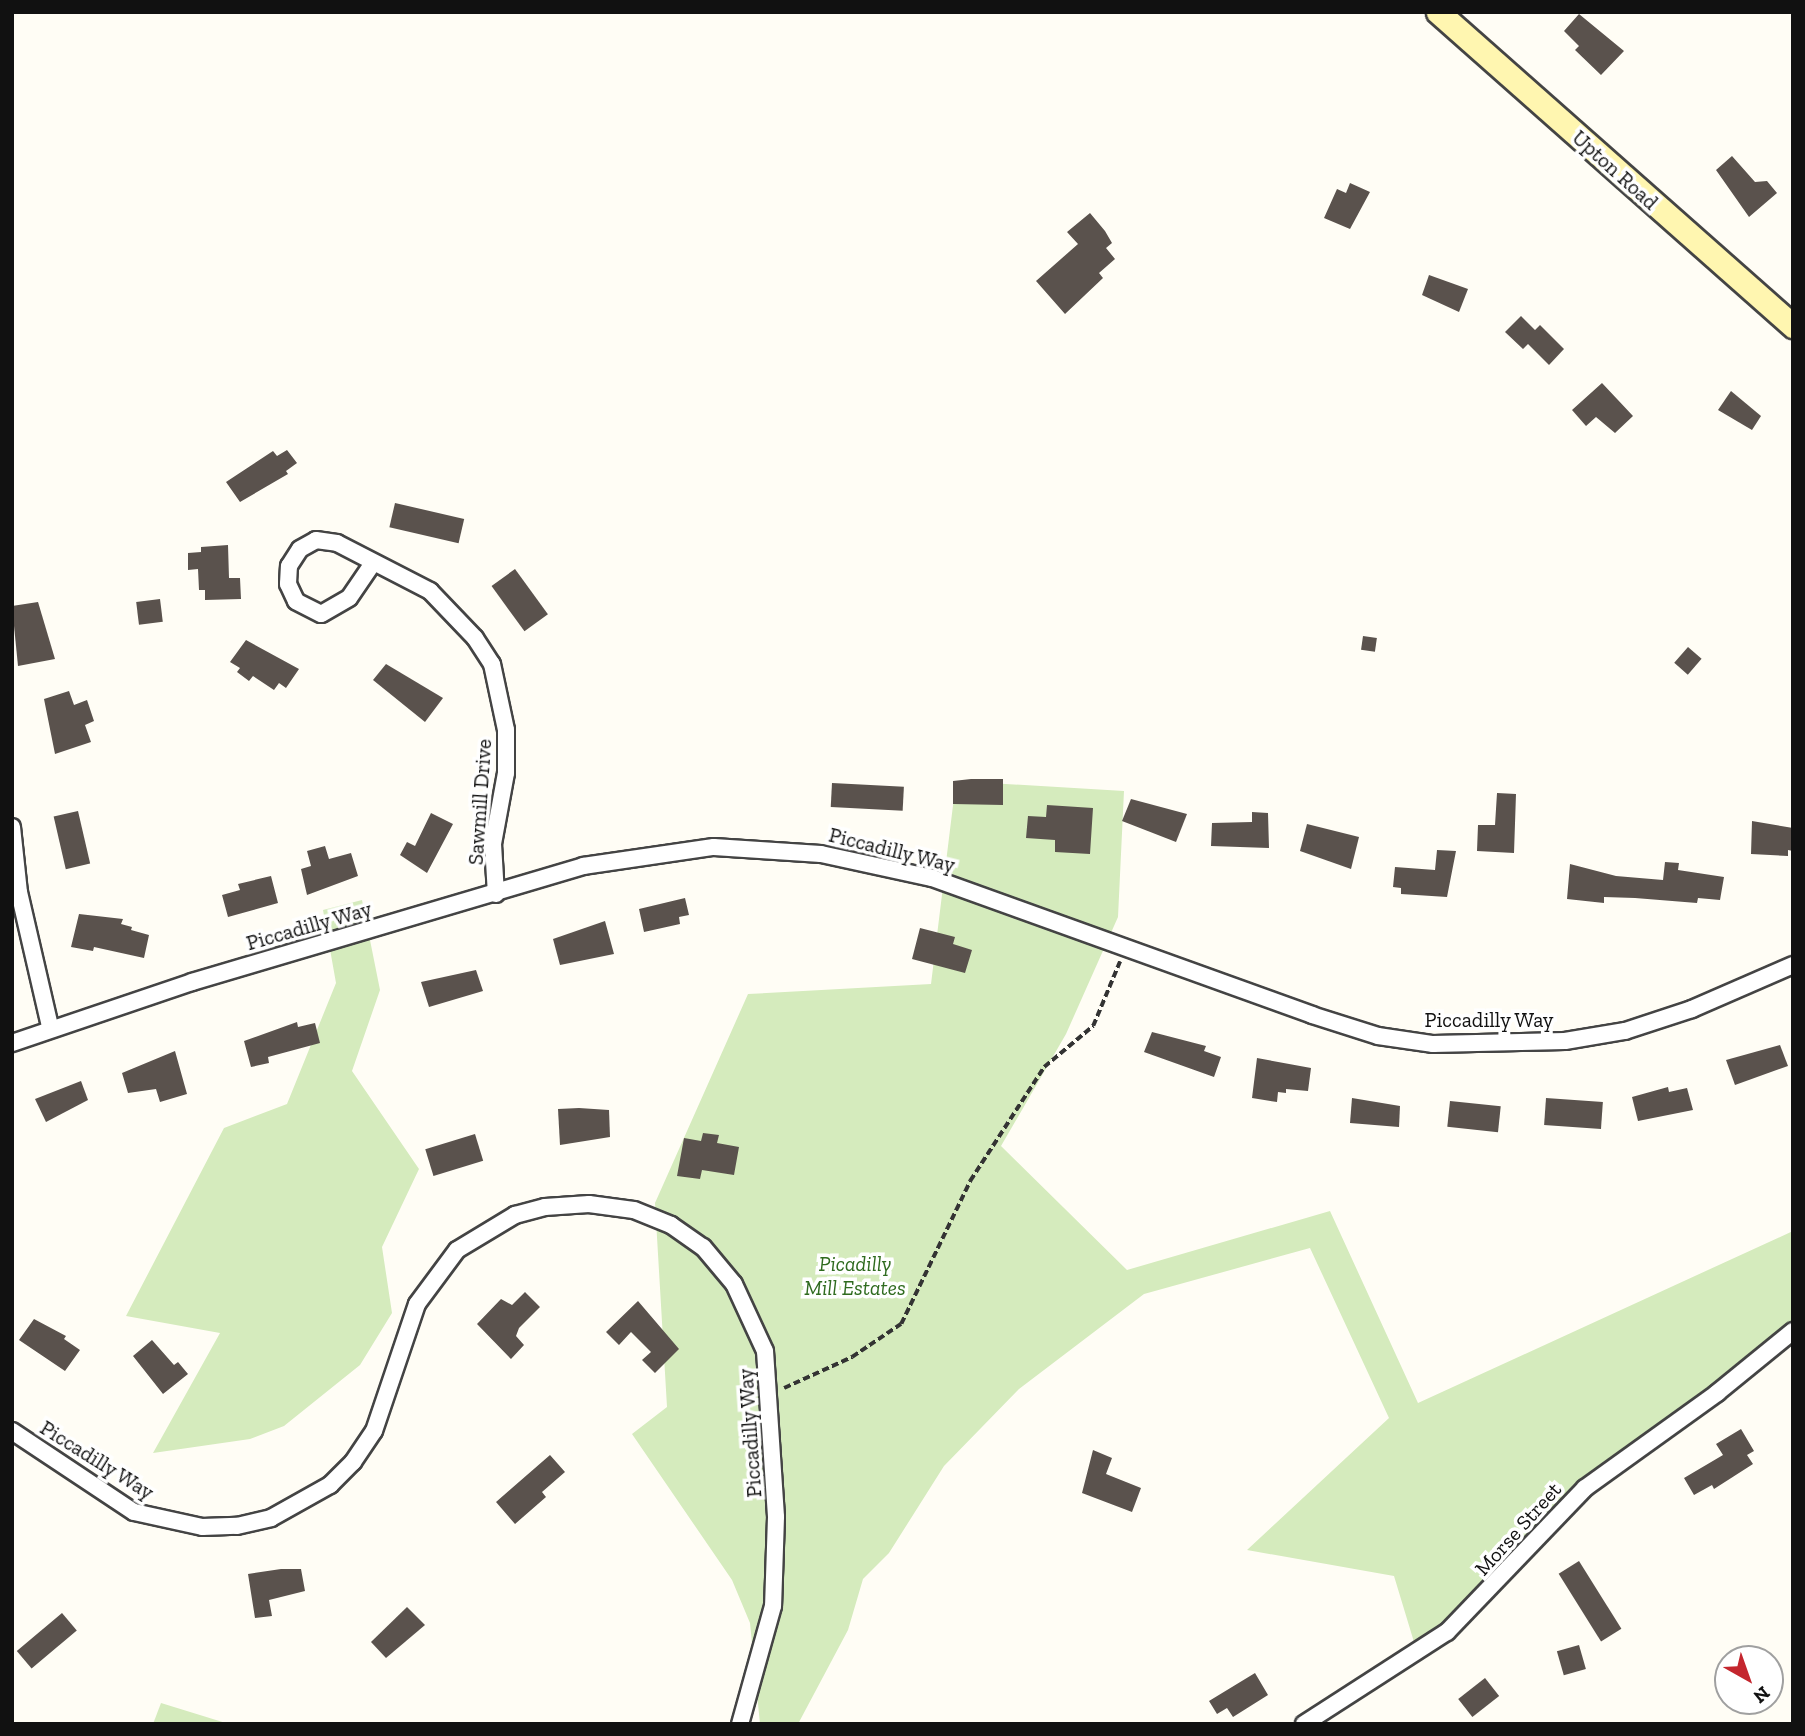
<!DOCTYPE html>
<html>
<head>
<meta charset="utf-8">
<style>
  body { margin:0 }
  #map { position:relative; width:1805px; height:1736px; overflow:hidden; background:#fffdf5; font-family:"Zilla Slab",serif }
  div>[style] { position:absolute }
  .green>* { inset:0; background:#d5ebbd }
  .building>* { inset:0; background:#5a524d; transform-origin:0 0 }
  .path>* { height:3.5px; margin-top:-1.75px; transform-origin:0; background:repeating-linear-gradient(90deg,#333 0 7px,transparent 0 10.5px) }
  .roads { filter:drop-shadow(2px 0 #444) drop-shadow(-2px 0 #444) drop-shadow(0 2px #444) drop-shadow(0 -2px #444) }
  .street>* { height:16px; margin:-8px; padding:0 8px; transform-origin:8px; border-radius:8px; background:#fff }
  .secondary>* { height:23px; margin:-11.5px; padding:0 11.5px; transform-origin:11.5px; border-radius:11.5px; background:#fff6b0 }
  span { translate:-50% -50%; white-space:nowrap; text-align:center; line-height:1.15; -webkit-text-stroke:7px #fff; paint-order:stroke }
  .street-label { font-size:21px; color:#111 }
  .park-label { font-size:21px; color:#2f6b1f; font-style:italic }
  .frame { position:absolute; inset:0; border:14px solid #111; pointer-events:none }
  .north { position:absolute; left:1714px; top:1645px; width:70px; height:70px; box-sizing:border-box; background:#fff; border:2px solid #a0a0a0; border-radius:50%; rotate:140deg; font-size:19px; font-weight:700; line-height:28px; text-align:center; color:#111 }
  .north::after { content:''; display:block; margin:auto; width:24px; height:32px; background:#c4262e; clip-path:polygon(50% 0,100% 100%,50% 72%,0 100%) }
</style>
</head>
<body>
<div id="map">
  <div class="green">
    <div style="clip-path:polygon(956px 781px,1124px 791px,1118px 917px,1066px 1034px,1001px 1146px,1127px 1270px,1330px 1211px,1418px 1403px,1793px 1231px,1793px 1331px,1644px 1444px,1417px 1652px,1394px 1576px,1247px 1550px,1389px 1418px,1310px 1248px,1144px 1294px,1019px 1389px,944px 1466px,889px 1553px,863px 1579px,848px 1630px,798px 1724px,760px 1724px,750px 1623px,732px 1580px,632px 1434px,667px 1407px,655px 1203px,748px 994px,931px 984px)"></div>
    <div style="clip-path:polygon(362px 900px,380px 990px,352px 1071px,419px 1169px,382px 1247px,392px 1313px,360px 1365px,284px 1426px,250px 1439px,153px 1453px,220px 1333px,126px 1316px,224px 1128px,287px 1104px,336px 983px,323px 910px)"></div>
    <div style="clip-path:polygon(161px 1703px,229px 1724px,153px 1724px)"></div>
  </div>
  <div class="building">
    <div style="clip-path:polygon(1579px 14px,1624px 51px,1601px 75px,1575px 50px,1579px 46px,1564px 31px)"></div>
    <div style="clip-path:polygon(1732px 156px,1755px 182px,1767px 181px,1777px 193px,1749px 217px,1716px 170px)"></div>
    <div style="clip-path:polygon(1350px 183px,1370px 192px,1350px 229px,1324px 218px,1337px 189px,1346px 193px)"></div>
    <div style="clip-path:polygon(1090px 213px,1105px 231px,1112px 243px,1106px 248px,1115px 259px,1099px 273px,1103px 278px,1065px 314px,1036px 281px,1078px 244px,1067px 232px)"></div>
    <div style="clip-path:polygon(1429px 275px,1468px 289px,1459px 312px,1422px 295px)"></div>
    <div style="clip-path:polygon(1521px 316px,1535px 330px,1540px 325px,1564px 349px,1549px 365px,1528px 344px,1523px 349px,1505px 332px)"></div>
    <div style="clip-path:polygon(1602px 383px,1633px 416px,1615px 433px,1596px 417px,1586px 426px,1572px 410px)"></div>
    <div style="clip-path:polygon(1731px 391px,1761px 416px,1752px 430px,1718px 410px)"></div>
    <div style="clip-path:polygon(287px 450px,297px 463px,286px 471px,288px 474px,240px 502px,226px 482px,273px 451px,277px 456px)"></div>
    <div style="left:395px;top:503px;width:71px;height:25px;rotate:13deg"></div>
    <div style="clip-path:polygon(228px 545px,229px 578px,240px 578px,241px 599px,205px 600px,205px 590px,199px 590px,198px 569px,188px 570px,188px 553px,201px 552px,201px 547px)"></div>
    <div style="left:515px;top:569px;width:56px;height:29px;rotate:54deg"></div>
    <div style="left:160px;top:599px;width:23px;height:24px;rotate:83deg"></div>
    <div style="clip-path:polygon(38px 602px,55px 659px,18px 666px,12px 606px)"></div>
    <div style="left:1363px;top:636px;width:14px;height:14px;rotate:8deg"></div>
    <div style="clip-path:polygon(246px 640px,299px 669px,286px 688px,279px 683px,274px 690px,253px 676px,249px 681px,237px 672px,240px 668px,230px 662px)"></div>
    <div style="left:1688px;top:647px;width:18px;height:21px;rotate:41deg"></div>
    <div style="clip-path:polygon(386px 664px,443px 698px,425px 722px,373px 680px)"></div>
    <div style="clip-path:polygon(69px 691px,74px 705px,87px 700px,94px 721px,85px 725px,91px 742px,55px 754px,44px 699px)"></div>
    <div style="clip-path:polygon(971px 779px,1003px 779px,1003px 805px,953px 804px,953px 781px)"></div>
    <div style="left:832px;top:783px;width:72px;height:24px;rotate:3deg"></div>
    <div style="clip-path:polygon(1497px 793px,1516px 794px,1514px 853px,1477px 851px,1478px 825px,1495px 825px)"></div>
    <div style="clip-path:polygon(1131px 799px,1187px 814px,1176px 842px,1122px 821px)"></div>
    <div style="clip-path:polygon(1047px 805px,1093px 808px,1090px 854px,1055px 852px,1055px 840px,1026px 838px,1028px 816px,1046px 817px)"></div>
    <div style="left:78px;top:811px;width:54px;height:25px;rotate:77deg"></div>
    <div style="clip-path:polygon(1252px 812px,1268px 813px,1269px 848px,1211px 846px,1212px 823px,1252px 822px)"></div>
    <div style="clip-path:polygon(431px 813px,453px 824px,427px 873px,400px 855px,407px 842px,415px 846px)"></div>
    <div style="clip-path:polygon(1752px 821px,1793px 828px,1793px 851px,1788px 850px,1788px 856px,1751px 854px)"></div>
    <div style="clip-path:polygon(1307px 824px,1359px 837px,1351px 869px,1300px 851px)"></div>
    <div style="clip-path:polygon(325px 846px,329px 859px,351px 853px,358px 876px,307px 895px,301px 869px,311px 866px,307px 851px)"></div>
    <div style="clip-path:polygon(1437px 850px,1456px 851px,1447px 897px,1401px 894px,1401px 888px,1393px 887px,1395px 867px,1435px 870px)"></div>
    <div style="clip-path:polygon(1665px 862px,1679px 863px,1678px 870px,1724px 877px,1720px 900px,1698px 898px,1697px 903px,1635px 898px,1604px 897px,1604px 903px,1567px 899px,1570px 864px,1616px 876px,1663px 880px)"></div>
    <div style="clip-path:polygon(271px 876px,278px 903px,228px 917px,222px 895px,240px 890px,238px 884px)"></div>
    <div style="clip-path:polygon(685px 898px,689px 915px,679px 917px,680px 924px,644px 932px,639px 909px)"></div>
    <div style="clip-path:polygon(79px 914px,123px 919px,121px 924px,132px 927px,131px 930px,149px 935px,144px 958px,94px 947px,93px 951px,71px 947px)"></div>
    <div style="clip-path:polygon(605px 921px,614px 954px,560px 965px,553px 939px)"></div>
    <div style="clip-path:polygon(920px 928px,955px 937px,953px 944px,972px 950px,965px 973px,912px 959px)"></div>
    <div style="clip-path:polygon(476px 970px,483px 991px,429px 1007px,421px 982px)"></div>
    <div style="clip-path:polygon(297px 1022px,298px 1027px,315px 1023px,320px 1043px,268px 1057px,269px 1063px,251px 1067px,244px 1041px)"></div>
    <div style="clip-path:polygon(1152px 1032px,1206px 1046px,1204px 1051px,1221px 1057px,1214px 1077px,1144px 1052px)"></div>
    <div style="clip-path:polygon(1780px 1045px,1788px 1066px,1735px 1085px,1726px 1060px)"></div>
    <div style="clip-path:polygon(175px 1051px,187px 1094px,160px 1102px,156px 1089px,128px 1093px,122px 1073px)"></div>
    <div style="clip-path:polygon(1257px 1058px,1311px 1068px,1308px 1091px,1286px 1089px,1286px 1093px,1278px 1092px,1277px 1102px,1252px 1098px)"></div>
    <div style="clip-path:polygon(81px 1081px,88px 1100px,46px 1122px,35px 1099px)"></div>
    <div style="clip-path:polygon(1668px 1087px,1669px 1092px,1687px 1088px,1693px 1110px,1638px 1121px,1632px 1097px)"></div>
    <div style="clip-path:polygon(1352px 1098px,1400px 1106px,1399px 1127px,1350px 1123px)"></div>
    <div style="left:1546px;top:1098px;width:57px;height:27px;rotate:4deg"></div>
    <div style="left:1450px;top:1101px;width:51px;height:26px;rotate:6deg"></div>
    <div style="clip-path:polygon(579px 1108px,609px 1110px,610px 1137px,560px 1145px,558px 1109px)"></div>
    <div style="clip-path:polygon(703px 1133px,719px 1135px,717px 1143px,739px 1147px,734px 1175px,702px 1170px,700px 1179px,677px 1176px,684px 1138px,701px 1141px)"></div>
    <div style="left:475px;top:1134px;width:28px;height:52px;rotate:73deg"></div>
    <div style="clip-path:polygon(525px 1292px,540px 1307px,519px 1328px,516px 1336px,524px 1345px,511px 1359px,477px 1324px,501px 1299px,512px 1305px)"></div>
    <div style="clip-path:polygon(638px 1301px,679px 1349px,655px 1373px,642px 1360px,651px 1352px,631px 1332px,619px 1345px,606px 1332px)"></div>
    <div style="clip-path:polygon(34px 1319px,66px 1336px,64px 1339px,80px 1350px,65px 1371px,19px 1340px)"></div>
    <div style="clip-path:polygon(152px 1340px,174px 1365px,178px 1362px,188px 1374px,163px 1394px,133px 1356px)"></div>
    <div style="clip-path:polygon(1741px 1429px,1754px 1451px,1747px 1455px,1753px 1464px,1714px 1489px,1712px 1485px,1694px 1495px,1684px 1478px,1723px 1455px,1716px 1444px)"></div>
    <div style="clip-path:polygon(1093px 1450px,1112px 1458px,1106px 1474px,1141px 1488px,1132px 1512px,1082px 1493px)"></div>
    <div style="clip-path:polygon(550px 1455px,565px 1472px,542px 1492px,546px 1497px,515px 1524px,496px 1502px)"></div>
    <div style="left:1579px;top:1561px;width:80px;height:24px;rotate:58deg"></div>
    <div style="clip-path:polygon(281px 1569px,301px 1569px,305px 1591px,269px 1600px,272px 1616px,255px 1618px,248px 1574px)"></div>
    <div style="clip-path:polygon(407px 1607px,425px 1625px,386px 1658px,371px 1642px)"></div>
    <div style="left:62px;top:1613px;width:23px;height:59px;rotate:50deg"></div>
    <div style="left:1579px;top:1645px;width:25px;height:23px;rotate:74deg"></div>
    <div style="clip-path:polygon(1255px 1673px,1268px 1695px,1233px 1717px,1227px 1708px,1217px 1714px,1209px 1701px)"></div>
    <div style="left:1485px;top:1678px;width:23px;height:34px;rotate:52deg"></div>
  </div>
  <div class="path">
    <div style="left:784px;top:1388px;width:75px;rotate:-24.5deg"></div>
    <div style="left:852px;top:1357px;width:59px;rotate:-34deg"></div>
    <div style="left:901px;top:1324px;width:159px;rotate:-64.2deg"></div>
    <div style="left:970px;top:1181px;width:136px;rotate:-57deg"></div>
    <div style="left:1044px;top:1067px;width:64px;rotate:-39.9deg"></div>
    <div style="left:1093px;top:1026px;width:70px;rotate:-67.4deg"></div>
  </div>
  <div class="roads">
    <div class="street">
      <div style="left:373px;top:563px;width:42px;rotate:124.4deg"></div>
      <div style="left:349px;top:598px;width:32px;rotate:150deg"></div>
      <div style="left:321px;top:614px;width:28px;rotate:-153deg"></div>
      <div style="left:296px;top:601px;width:19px;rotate:-115deg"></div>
      <div style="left:288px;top:584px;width:18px;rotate:-87deg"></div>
      <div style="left:289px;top:566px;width:20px;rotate:-57deg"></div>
      <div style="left:300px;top:549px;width:18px;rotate:-29deg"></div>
      <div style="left:316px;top:540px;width:21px;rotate:8deg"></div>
      <div style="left:337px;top:543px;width:105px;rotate:27.3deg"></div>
      <div style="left:430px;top:591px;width:65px;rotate:46.2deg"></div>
      <div style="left:475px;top:638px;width:31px;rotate:57deg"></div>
      <div style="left:492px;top:664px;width:67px;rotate:78deg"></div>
      <div style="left:506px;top:730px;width:43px;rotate:90deg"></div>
      <div style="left:506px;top:773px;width:72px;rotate:100.4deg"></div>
      <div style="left:493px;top:844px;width:50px;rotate:86.6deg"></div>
      <div style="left:12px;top:827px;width:65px;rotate:83.9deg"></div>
      <div style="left:19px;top:892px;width:138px;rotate:77deg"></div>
      <div style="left:12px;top:1043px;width:190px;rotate:-18.7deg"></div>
      <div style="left:192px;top:982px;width:408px;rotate:-16.5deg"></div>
      <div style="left:583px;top:866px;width:132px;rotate:-8.3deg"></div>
      <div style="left:714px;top:847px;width:107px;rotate:3.7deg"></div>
      <div style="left:821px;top:854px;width:114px;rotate:12.2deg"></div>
      <div style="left:932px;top:878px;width:404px;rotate:19.8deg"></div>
      <div style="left:1312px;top:1015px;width:69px;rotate:17.7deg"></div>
      <div style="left:1378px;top:1036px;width:56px;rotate:8.3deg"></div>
      <div style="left:1433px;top:1044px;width:132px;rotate:-1.3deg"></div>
      <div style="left:1565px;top:1041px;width:61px;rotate:-9.5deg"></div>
      <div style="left:1625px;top:1031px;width:71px;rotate:-18.2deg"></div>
      <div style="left:1692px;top:1009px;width:110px;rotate:-23.5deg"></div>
      <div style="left:12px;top:1431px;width:146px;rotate:33.6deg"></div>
      <div style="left:134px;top:1512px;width:70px;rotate:12.4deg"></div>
      <div style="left:202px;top:1527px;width:35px;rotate:-2deg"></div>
      <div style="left:237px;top:1526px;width:35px;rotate:-13deg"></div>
      <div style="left:271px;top:1518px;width:68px;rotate:-29.2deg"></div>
      <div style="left:330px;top:1485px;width:33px;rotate:-45deg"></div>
      <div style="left:353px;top:1462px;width:37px;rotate:-56deg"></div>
      <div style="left:374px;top:1431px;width:134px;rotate:-71.3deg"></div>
      <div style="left:417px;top:1304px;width:67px;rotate:-53.5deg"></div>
      <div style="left:457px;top:1250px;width:68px;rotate:-31.1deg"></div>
      <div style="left:515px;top:1215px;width:31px;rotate:-15deg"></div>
      <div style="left:545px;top:1207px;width:44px;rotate:-3.9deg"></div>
      <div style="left:589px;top:1204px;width:45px;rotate:7.6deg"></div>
      <div style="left:634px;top:1210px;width:40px;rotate:22deg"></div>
      <div style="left:671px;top:1225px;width:39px;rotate:35deg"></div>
      <div style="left:703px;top:1247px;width:48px;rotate:50deg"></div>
      <div style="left:734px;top:1284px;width:74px;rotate:65.2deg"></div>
      <div style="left:765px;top:1351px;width:166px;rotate:86.2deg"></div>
      <div style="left:776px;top:1517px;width:89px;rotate:91.9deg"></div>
      <div style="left:773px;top:1606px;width:123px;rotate:105.6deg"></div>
      <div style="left:1304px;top:1724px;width:170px;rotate:-32.8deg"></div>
      <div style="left:1447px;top:1632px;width:199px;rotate:-46.2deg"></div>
      <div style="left:1585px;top:1488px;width:163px;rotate:-35.7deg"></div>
      <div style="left:1717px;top:1393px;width:98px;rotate:-39.2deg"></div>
    </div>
    <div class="secondary">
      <div style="left:1438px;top:12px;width:474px;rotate:41.5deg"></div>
    </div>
  </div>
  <div class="street-label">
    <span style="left:1615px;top:170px;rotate:42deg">Upton Road</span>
    <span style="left:480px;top:802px;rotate:-86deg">Sawmill Drive</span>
    <span style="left:892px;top:850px;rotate:14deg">Piccadilly Way</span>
    <span style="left:309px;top:926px;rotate:-16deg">Piccadilly Way</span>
    <span style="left:1489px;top:1020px">Piccadilly Way</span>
    <span style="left:750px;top:1433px;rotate:-94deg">Piccadilly Way</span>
    <span style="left:97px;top:1460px;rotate:32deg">Piccadilly Way</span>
    <span style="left:1518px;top:1529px;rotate:-48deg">Morse Street</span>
  </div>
  <div class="park-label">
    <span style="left:855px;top:1276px">Picadilly<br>Mill Estates</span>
  </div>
  <div class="frame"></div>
  <div class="north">N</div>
</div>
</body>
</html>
